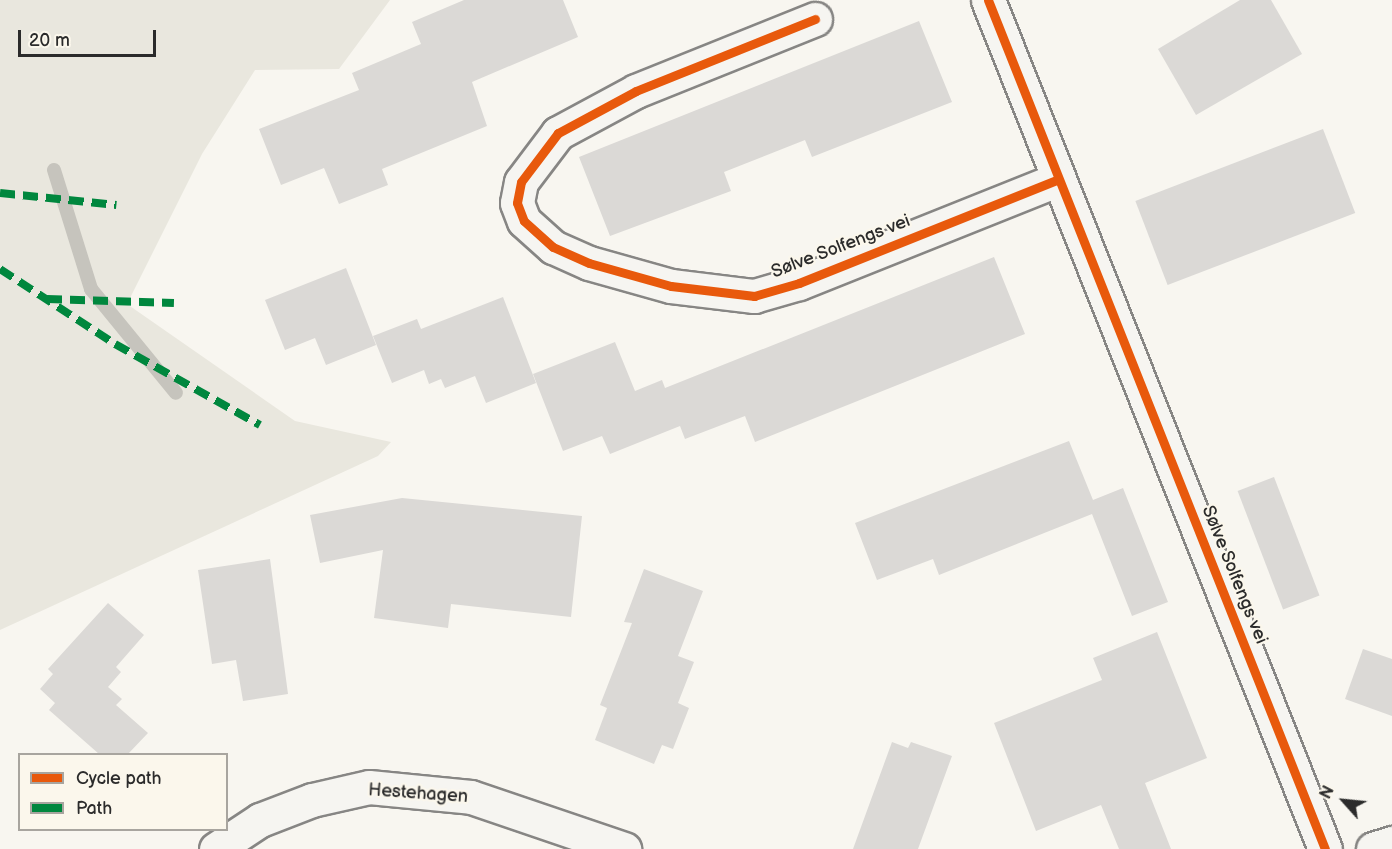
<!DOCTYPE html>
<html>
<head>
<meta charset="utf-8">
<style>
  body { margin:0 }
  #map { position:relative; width:1392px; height:849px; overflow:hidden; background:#f8f6f0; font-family:"Balsamiq Sans",sans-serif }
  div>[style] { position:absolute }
  .green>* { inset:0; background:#e9e7de }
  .stream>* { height:14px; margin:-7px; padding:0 7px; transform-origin:7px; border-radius:7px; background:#c6c4bd }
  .building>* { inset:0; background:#dbd9d6; transform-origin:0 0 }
  .roads { filter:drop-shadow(2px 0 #878684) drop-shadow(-2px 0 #878684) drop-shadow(0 2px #878684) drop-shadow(0 -2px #878684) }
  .street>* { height:33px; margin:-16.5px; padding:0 16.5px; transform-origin:16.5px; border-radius:16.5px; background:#f6f5f1 }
  .quiet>* { height:8px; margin-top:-4px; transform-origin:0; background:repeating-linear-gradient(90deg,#00873e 0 15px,transparent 0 23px) }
  .cycleway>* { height:9px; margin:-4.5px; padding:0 4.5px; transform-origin:4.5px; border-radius:4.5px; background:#e8590c }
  span { translate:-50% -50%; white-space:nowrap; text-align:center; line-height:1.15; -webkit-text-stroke:4.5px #fbf7ec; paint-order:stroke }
  .street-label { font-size:18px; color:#2b2b2b }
  .legend { position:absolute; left:18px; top:753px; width:210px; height:78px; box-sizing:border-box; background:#fbf7ec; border:2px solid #a8a59f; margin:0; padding:8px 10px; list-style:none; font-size:18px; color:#2b2b2b }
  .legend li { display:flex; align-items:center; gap:12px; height:30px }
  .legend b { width:30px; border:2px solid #a8a59f }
  .north { position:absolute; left:1314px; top:771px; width:60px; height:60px; -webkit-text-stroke:4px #fbf7ec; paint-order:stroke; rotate:297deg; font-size:16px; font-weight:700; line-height:24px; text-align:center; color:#2b2b2b }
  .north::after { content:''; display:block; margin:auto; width:21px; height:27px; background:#2b2b2b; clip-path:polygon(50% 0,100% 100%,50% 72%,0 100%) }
  .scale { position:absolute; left:18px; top:30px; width:138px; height:27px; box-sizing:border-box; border:3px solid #2b2b2b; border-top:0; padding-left:8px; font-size:18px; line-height:21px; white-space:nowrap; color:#2b2b2b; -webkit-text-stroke:4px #fbf7ec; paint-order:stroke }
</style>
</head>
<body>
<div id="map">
  <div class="green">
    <div style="clip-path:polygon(0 0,390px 0,339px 69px,255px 70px,202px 154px,127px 304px,295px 421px,391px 442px,378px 456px,0 630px)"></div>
  </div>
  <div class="stream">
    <div style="left:54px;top:170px;width:125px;rotate:72.7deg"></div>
    <div style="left:91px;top:289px;width:134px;rotate:50.7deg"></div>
  </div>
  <div class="building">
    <div style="clip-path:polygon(464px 0,563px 0,578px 37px,472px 82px,487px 126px,382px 169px,388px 185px,339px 204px,324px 168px,281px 185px,259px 129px,359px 90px,352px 73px,421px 44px,412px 22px)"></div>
    <div style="clip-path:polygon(1240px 0,1271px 0,1302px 54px,1196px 115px,1158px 49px)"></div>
    <div style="clip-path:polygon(919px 21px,952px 102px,812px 157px,805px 140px,724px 172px,731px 191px,610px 236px,579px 157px)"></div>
    <div style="left:1323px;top:129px;width:90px;height:201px;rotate:69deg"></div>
    <div style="clip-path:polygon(994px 257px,1025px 334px,755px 442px,745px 416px,685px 439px,680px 426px,610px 454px,602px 436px,563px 451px,533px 374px,615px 342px,635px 391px,662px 380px,665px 388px)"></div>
    <div style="clip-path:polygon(346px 268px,376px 345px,326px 365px,315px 338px,285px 350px,265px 300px)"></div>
    <div style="clip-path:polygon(503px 297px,536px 383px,486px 403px,475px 376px,445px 388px,441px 379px,429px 384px,424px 370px,392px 383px,373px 336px,417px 319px,421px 329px)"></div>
    <div style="clip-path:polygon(1069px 441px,1093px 500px,1123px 488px,1168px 602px,1132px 616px,1092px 514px,939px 575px,933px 559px,877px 580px,855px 523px)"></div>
    <div style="left:1274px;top:477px;width:127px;height:39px;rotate:69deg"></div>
    <div style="clip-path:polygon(402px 498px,582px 516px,571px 617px,451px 604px,448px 628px,374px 618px,383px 550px,320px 563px,310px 515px)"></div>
    <div style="clip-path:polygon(270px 559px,288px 694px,243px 701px,236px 660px,212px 664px,198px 570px)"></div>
    <div style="clip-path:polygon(644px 569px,703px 591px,678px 656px,694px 662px,678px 703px,689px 708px,673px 749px,662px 745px,654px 764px,595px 740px,607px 708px,600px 705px,632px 623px,624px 622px)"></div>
    <div style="clip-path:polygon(108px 603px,144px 635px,116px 667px,121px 672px,108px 687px,122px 699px,116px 705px,148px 733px,128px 754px,99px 754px,49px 710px,55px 703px,40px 689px,53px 674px,48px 669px)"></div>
    <div style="clip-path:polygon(1157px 632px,1207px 758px,1145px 783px,1171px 849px,1119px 849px,1101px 805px,1036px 831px,994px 723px,1102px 680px,1093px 658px)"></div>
    <div style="clip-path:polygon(1363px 649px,1392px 659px,1392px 716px,1345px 699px)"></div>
    <div style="clip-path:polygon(892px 742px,908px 748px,911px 742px,952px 756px,918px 849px,853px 849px)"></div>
  </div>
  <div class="roads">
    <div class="street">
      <div style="left:988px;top:0;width:913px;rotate:68.35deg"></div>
      <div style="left:815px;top:19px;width:193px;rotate:158.1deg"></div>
      <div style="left:636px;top:91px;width:89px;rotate:151.7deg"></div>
      <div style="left:558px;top:133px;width:61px;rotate:127.1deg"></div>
      <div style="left:521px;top:182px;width:21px;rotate:101deg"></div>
      <div style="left:517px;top:203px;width:19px;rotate:69deg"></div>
      <div style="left:524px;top:221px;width:39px;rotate:42deg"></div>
      <div style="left:553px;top:247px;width:39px;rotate:24deg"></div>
      <div style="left:589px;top:263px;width:85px;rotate:15.7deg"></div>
      <div style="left:671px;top:286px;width:84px;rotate:6.9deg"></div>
      <div style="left:754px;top:296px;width:47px;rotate:-16.1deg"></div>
      <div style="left:799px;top:283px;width:278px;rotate:-21.8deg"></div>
      <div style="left:216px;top:849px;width:53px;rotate:-33.4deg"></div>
      <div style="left:260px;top:820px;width:56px;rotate:-21deg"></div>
      <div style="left:312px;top:800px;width:58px;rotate:-12.8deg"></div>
      <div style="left:369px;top:787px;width:102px;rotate:5.6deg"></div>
      <div style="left:471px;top:797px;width:162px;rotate:18.8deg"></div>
      <div style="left:1373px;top:849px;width:20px;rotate:-18deg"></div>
    </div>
  </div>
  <div class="quiet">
    <div style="left:0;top:193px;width:117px;rotate:5.9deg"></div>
    <div style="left:0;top:269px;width:137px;rotate:33.1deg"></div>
    <div style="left:115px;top:344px;width:166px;rotate:29.2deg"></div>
    <div style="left:47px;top:299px;width:127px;rotate:1.8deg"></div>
  </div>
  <div class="cycleway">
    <div style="left:988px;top:0;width:913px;rotate:68.35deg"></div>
    <div style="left:815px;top:19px;width:193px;rotate:158.1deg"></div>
    <div style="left:636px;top:91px;width:89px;rotate:151.7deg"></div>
    <div style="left:558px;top:133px;width:61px;rotate:127.1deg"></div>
    <div style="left:521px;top:182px;width:21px;rotate:101deg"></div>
    <div style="left:517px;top:203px;width:19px;rotate:69deg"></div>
    <div style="left:524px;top:221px;width:39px;rotate:42deg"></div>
    <div style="left:553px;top:247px;width:39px;rotate:24deg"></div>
    <div style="left:589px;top:263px;width:85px;rotate:15.7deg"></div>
    <div style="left:671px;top:286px;width:84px;rotate:6.9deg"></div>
    <div style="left:754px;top:296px;width:47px;rotate:-16.1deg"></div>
    <div style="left:799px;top:283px;width:278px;rotate:-21.8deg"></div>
  </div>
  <div class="street-label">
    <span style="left:841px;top:247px;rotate:-21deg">Sølve Solfengs vei</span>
    <span style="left:1234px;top:575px;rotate:68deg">Sølve Solfengs vei</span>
    <span style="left:418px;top:794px;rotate:4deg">Hestehagen</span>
  </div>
  <ul class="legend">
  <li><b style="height:8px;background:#e8590c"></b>Cycle path</li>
  <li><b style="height:8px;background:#00873e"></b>Path</li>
  </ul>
  <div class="north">N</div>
  <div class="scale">20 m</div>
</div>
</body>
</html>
